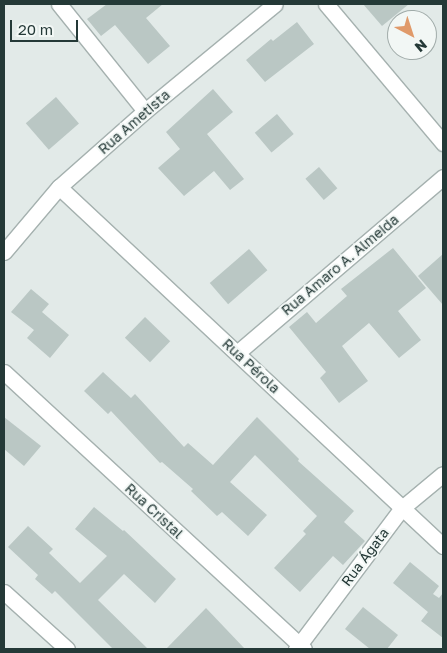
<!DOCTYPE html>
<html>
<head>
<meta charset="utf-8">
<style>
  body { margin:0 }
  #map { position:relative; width:447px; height:653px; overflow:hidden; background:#e2eae8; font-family:"Golos Text",sans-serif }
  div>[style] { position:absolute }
  .building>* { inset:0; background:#bac7c4; transform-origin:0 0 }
  .roads { filter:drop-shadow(1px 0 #a5b1af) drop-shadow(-1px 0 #a5b1af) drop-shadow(0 1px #a5b1af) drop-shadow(0 -1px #a5b1af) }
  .minor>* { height:15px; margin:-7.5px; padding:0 7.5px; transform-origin:7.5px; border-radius:7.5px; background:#fff }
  span { translate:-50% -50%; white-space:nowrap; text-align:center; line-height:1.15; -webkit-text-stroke:4px #f2f7f5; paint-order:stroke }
  .street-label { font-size:14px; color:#243937 }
  .frame { position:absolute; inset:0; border:5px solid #243937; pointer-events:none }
  .north { position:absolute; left:387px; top:10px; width:50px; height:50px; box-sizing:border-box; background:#f2f7f5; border:1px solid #a0aba9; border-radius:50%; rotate:140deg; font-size:14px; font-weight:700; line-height:20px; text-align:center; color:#243937 }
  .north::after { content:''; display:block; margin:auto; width:18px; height:22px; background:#e09a6a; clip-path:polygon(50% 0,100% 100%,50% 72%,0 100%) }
  .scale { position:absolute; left:10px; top:20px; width:68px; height:22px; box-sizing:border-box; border:2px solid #243937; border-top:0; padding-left:6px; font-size:15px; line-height:18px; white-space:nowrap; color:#243937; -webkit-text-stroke:4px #f2f7f5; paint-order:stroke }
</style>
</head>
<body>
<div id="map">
  <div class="building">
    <div style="clip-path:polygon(107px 4px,163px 4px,146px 18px,170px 46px,148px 64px,115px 25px,101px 36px,87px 19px)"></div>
    <div style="clip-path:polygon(363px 4px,409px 4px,382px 26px)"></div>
    <div style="clip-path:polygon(297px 22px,314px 44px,265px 82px,246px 60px,271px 39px,273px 41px)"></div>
    <div style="clip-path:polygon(213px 89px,233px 112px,207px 134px,244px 179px,230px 190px,214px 171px,184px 196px,158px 168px,180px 149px,166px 132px)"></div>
    <div style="left:56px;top:97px;width:35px;height:40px;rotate:49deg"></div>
    <div style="left:277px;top:114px;width:26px;height:29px;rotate:50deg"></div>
    <div style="left:319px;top:167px;width:28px;height:18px;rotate:49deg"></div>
    <div style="clip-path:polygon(393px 248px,426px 288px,398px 311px,421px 340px,399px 358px,369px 323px,342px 346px,368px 381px,339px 403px,320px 378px,326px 372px,289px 327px,307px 312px,316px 323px,347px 296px,341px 289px)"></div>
    <div style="left:249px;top:249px;width:28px;height:52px;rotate:49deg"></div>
    <div style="clip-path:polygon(443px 254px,443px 305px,418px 276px)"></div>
    <div style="clip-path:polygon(31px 289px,49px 304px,42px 312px,69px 335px,50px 358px,27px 338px,34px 330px,11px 312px)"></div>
    <div style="left:145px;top:317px;width:35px;height:29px;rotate:44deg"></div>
    <div style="clip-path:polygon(103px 372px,131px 398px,135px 394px,184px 447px,188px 443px,213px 465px,257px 417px,299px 459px,298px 461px,354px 511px,344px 522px,365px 541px,343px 565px,333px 556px,300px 592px,274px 568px,306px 534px,303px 531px,317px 516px,255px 455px,230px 482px,267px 515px,248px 536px,222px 512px,217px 516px,191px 491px,193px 489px,162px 462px,160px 463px,111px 411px,108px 414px,84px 391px)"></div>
    <div style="clip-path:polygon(4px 417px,41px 446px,24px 466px,4px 449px)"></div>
    <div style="clip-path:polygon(94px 507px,123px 531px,124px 530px,176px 579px,155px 603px,124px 574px,98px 600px,148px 649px,113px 649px,55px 591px,52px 594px,35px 579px,38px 575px,8px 547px,28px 526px,53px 549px,49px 553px,80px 583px,107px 556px,75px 529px)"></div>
    <div style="clip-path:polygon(410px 562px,439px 586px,433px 594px,439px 598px,443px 593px,443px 638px,421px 621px,428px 612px,393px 583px)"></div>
    <div style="clip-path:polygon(363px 607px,398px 635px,387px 649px,370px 649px,345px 629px)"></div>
    <div style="clip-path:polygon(206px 608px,245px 649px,166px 649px)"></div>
  </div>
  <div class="roads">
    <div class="minor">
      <div style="left:59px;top:4px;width:137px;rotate:51.2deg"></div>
      <div style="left:326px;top:4px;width:182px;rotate:49.9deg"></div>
      <div style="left:59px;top:187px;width:526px;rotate:43.07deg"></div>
      <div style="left:4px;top:252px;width:85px;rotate:-49.8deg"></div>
      <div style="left:59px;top:187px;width:115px;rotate:-41.5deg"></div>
      <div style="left:145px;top:111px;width:168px;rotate:-39.5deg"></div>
      <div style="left:237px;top:353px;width:271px;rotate:-40.5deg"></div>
      <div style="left:4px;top:372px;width:408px;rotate:42.7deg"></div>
      <div style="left:4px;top:592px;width:85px;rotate:42.1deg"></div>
      <div style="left:296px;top:649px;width:176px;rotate:-53.1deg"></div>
      <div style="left:402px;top:508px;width:53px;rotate:-39.7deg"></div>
    </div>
  </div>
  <div class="street-label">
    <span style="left:134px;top:122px;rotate:-41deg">Rua Ametista</span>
    <span style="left:340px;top:265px;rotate:-40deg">Rua Amaro A. Almeida</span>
    <span style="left:251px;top:366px;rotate:43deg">Rua Pérola</span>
    <span style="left:154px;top:511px;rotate:43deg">Rua Cristal</span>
    <span style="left:365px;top:557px;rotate:-53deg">Rua Ágata</span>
  </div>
  <div class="frame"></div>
  <div class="north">N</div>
  <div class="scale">20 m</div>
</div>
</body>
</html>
